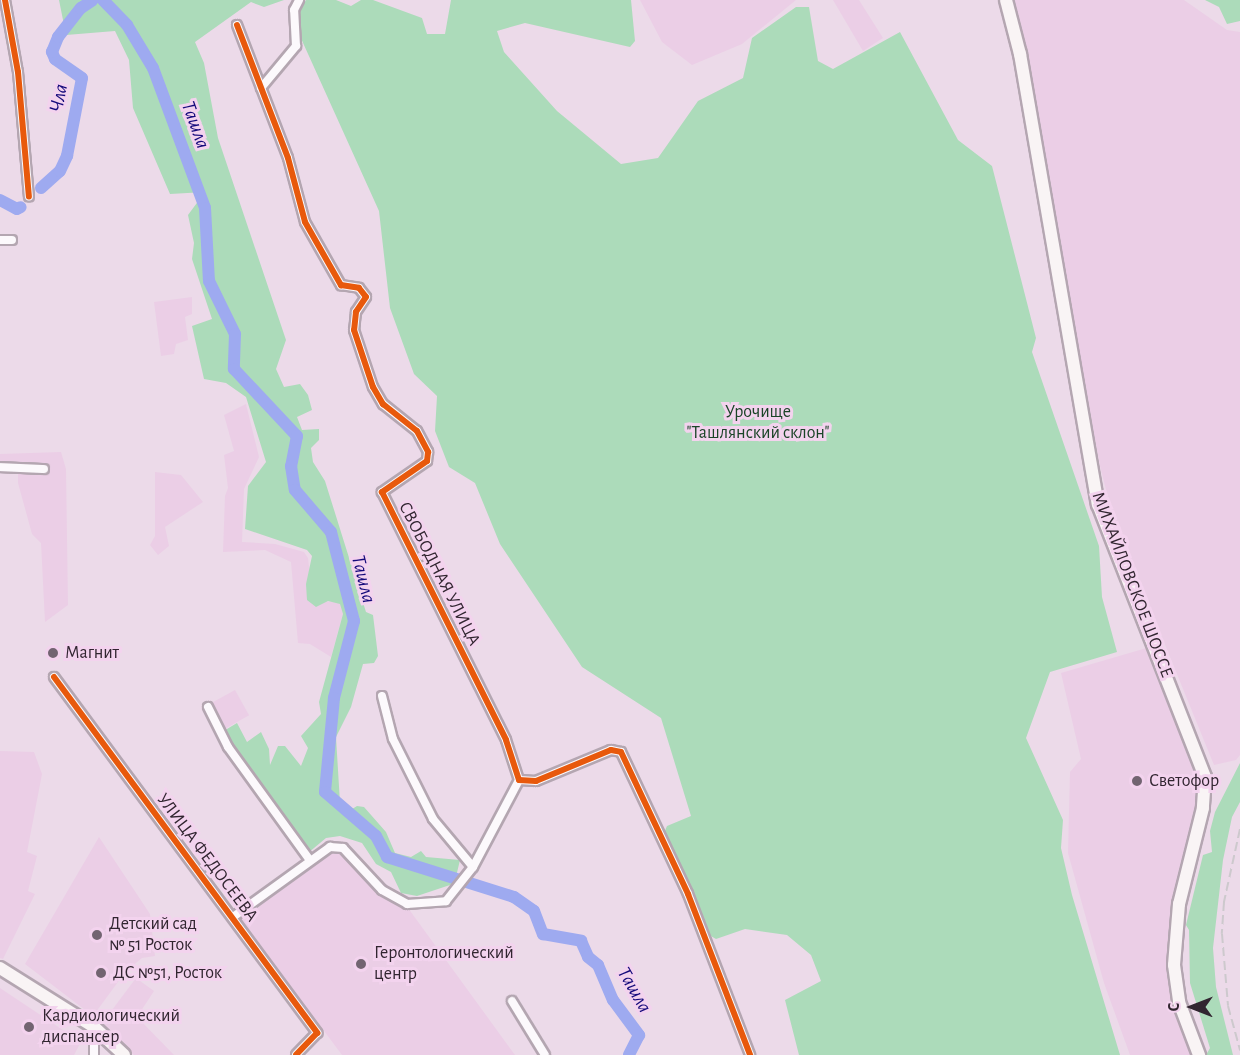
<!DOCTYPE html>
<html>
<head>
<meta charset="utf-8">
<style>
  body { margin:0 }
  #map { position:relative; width:1240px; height:1055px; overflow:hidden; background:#ecdae9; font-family:"Alegreya Sans",sans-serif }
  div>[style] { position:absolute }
  .built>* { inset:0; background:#ebcee6; transform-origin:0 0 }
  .green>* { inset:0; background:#acdbba }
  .river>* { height:12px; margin:-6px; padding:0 6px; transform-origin:6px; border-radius:6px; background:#9eaaf0 }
  .roads { filter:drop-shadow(2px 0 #b4a6b1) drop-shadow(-2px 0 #b4a6b1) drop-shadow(0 2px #b4a6b1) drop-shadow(0 -2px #b4a6b1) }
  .street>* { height:8px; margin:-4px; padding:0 4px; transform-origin:4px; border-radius:4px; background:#fcf9fc }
  .secondary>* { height:12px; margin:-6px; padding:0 6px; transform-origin:6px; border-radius:6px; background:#f9f4f5 }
  .rail>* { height:2px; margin-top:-1px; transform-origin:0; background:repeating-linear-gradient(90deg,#cdc9cd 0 9px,transparent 0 13.5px) }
  .cycleway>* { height:6px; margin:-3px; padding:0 3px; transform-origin:3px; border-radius:3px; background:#e8590c }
  .dots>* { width:16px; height:16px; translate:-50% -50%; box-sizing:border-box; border:3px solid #f3d3ee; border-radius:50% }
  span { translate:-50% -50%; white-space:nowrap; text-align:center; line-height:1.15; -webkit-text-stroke:6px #f3d3ee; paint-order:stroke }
  .park-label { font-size:18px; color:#1a4427 }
  .street-label { font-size:18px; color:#312530 }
  .poi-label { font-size:18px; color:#312530 }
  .left { translate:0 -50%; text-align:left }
  .water-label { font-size:20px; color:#150a7b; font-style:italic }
  .north { position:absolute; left:1162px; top:977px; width:60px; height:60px; -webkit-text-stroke:4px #f3d3ee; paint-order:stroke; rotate:270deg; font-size:16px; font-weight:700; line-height:24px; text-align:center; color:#312530 }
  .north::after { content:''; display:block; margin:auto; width:21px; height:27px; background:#312530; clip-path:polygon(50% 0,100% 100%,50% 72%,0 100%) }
</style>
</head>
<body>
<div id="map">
  <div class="built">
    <div style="clip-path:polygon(640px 0,796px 0,742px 44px,692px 65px,662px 42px)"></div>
    <div style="clip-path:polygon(833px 0,859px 0,883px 38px,863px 51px)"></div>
    <div style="clip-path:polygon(1012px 0,1184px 0,1227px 30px,1240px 32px,1240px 755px,1236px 760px,1214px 765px,1113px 517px,1100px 466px)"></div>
    <div style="clip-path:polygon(192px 297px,192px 314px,185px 317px,188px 340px,176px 344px,174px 354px,161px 356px,154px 302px)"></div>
    <div style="clip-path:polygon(246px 404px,259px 457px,244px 489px,242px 542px,275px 544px,304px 552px,308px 558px,313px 601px,341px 602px,343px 614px,331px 657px,310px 644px,298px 643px,291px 562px,265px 550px,223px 552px,225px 496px,228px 488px,224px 455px,234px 451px,224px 415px)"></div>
    <div style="clip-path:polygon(61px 452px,66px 469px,68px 605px,45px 622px,41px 543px,32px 534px,18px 483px,18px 464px,0 463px,0 454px)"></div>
    <div style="clip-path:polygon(155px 472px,181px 475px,203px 502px,165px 527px,169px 546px,158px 555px,150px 545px,155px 536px)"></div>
    <div style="clip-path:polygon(1150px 647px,1203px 786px,1169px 948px,1168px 981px,1195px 1055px,1130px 1055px,1104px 983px,1068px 853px,1070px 772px,1081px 759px,1061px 673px)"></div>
    <div style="left:235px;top:690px;width:29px;height:30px;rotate:61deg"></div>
    <div style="clip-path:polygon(0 751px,34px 752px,42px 774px,27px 852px,37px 856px,28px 891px,35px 894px,3px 959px,0 958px)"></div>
    <div style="clip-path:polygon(99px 837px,150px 914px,155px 956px,142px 958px,126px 971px,93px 1016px,25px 964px)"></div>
    <div style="clip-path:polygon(330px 850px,338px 850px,379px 893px,408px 908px,515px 1055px,342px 1055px,240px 918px)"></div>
    <div style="clip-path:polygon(136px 978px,154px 991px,137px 1017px,174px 1055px,134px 1055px,100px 1026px)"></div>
    <div style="clip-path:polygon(0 988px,81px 1042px,74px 1055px,0 1055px)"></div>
  </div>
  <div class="green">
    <div style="clip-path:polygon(59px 0,284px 0,264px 7px,251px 2px,195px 42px,204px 63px,218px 138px,286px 340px,276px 369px,284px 387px,300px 384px,308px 395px,312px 410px,297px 417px,302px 430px,319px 429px,319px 440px,311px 448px,313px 462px,325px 481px,366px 612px,373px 615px,378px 656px,374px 663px,363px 664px,351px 707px,336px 737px,340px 803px,349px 811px,357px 806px,364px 807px,386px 832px,395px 853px,411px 857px,421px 851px,426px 857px,460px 860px,455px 881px,450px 885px,417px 896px,401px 893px,391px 872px,376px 864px,362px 843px,340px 836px,326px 838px,308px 853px,222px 732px,237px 723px,247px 742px,261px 732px,269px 749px,270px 765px,278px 746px,285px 746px,301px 766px,308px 748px,301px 736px,321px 714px,319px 702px,343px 614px,340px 604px,328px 601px,316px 607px,307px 600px,306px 584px,312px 556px,307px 550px,245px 529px,248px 486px,266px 462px,246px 397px,226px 383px,204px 379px,192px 326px,212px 319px,192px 259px,194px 243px,188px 215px,205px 192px,170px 194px,133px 108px,129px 60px,115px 31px,66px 35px)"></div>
    <div style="clip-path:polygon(306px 0,336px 0,351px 6px,361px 0,373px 0,422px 18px,427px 34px,445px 34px,451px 0,631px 0,635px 41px,630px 47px,525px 23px,497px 31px,504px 52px,557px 111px,621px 164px,658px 158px,698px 101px,743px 78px,752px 38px,796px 7px,809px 7px,818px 61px,833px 69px,900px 32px,958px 140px,992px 166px,1036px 338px,1032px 352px,1099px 546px,1102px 597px,1117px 652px,1050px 672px,1026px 738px,1063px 820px,1061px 848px,1072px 895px,1120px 1055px,799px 1055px,785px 1000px,821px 981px,811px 955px,787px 935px,745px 929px,716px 939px,709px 935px,664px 833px,667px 826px,691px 816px,661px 718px,582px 667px,500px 544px,475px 483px,449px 467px,435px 431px,437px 396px,414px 374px,390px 308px,379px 211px,299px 34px,300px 10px)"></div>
    <div style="clip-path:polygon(1205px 0,1240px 0,1240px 21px,1227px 24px,1219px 7px)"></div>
    <div style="clip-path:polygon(1240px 763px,1240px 802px,1232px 817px,1223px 860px,1213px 948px,1216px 987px,1233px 1055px,1206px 1055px,1210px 1048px,1190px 983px,1189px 930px,1186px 925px,1203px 855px,1212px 852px,1210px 831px,1215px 812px)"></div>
  </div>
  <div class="river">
    <div style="left:103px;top:0;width:35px;rotate:46deg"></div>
    <div style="left:127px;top:25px;width:50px;rotate:58.8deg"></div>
    <div style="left:153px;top:68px;width:149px;rotate:69.6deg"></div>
    <div style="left:205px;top:208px;width:73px;rotate:86.9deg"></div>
    <div style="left:209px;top:281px;width:59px;rotate:63.9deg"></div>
    <div style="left:235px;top:334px;width:35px;rotate:92deg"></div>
    <div style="left:234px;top:369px;width:92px;rotate:46.8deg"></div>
    <div style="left:297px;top:436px;width:31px;rotate:101deg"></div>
    <div style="left:291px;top:466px;width:24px;rotate:81deg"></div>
    <div style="left:295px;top:490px;width:55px;rotate:49.4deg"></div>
    <div style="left:331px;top:532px;width:92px;rotate:75.5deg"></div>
    <div style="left:354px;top:621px;width:80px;rotate:104.6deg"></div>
    <div style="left:334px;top:698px;width:94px;rotate:95.5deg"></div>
    <div style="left:325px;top:792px;width:67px;rotate:40.8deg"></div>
    <div style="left:376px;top:836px;width:24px;rotate:62deg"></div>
    <div style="left:387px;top:857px;width:133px;rotate:17.5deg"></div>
    <div style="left:514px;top:897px;width:24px;rotate:35deg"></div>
    <div style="left:534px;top:911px;width:25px;rotate:69deg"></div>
    <div style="left:543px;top:934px;width:39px;rotate:10deg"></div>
    <div style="left:581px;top:941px;width:17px;rotate:66deg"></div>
    <div style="left:588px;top:957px;width:13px;rotate:39deg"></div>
    <div style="left:598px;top:965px;width:38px;rotate:67deg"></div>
    <div style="left:613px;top:1000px;width:44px;rotate:53.4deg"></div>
    <div style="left:639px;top:1035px;width:22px;rotate:117deg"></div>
    <div style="left:41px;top:188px;width:25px;rotate:-42deg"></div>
    <div style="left:60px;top:171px;width:17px;rotate:-65deg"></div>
    <div style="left:67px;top:156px;width:79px;rotate:-79.1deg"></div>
    <div style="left:82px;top:78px;width:33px;rotate:-145deg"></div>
    <div style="left:55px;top:59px;width:8px;rotate:-113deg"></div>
    <div style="left:52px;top:52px;width:16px;rotate:-68deg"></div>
    <div style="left:58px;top:37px;width:37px;rotate:-52deg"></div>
    <div style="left:81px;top:8px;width:14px;rotate:-34deg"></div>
    <div style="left:0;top:200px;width:19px;rotate:28deg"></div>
    <div style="left:17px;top:209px;width:4px;rotate:-27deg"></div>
  </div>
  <div class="roads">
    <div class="street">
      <div style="left:5px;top:0;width:73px;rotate:79.8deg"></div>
      <div style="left:18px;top:72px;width:125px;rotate:85deg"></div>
      <div style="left:237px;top:25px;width:142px;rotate:69deg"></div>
      <div style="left:288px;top:158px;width:66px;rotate:75.1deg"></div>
      <div style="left:305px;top:222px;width:73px;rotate:60.3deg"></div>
      <div style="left:341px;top:285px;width:18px;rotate:9deg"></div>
      <div style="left:359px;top:288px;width:11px;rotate:52deg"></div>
      <div style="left:366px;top:297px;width:18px;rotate:124deg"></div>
      <div style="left:356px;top:312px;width:18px;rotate:96deg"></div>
      <div style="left:354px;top:330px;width:60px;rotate:71.6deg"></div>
      <div style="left:373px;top:387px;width:20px;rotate:60deg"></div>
      <div style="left:383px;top:404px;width:43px;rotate:38.5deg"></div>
      <div style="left:417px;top:431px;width:24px;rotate:62deg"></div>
      <div style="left:428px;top:452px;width:9px;rotate:96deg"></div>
      <div style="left:427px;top:461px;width:55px;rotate:145.4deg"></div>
      <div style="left:382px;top:492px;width:277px;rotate:63.4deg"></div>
      <div style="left:506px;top:740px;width:42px;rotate:72deg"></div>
      <div style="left:519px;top:780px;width:17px;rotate:3deg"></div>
      <div style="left:536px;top:781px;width:81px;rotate:-22.5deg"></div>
      <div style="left:611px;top:750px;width:10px;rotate:11deg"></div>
      <div style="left:621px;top:752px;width:157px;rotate:64.7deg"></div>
      <div style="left:688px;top:894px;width:173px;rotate:68.9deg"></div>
      <div style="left:261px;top:88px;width:55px;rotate:-50.2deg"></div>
      <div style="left:296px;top:46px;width:36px;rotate:-93deg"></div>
      <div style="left:294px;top:10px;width:11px;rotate:-63deg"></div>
      <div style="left:0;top:240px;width:12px"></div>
      <div style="left:0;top:467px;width:44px;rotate:2.6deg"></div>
      <div style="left:54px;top:677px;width:443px;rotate:53.5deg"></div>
      <div style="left:317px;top:1033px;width:30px;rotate:134deg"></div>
      <div style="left:382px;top:696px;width:44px;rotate:75.7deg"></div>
      <div style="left:393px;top:739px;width:89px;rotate:63.4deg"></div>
      <div style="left:433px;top:819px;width:62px;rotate:50.2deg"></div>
      <div style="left:208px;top:707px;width:45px;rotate:63.4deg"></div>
      <div style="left:228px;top:747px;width:138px;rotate:54.1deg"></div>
      <div style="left:233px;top:917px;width:120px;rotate:-35.8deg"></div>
      <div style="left:330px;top:847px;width:13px;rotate:4deg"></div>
      <div style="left:343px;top:848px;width:57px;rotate:47.1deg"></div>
      <div style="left:382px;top:890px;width:29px;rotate:29deg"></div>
      <div style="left:407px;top:904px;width:39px;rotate:-4deg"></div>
      <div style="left:446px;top:901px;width:43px;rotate:-51.5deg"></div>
      <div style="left:473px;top:867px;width:98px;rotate:-62.1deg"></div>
      <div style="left:512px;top:1001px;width:63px;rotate:58.6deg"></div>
      <div style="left:94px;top:1055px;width:28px;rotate:-90deg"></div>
    </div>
    <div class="secondary">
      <div style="left:1006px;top:0;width:56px;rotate:75.5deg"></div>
      <div style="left:1020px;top:54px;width:457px;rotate:80.2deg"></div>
      <div style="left:1098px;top:504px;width:293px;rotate:68.6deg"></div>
      <div style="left:1205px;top:777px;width:31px;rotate:94deg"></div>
      <div style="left:1203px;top:808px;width:99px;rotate:104deg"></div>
      <div style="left:1179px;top:904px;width:61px;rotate:94.7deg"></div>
      <div style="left:1174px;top:965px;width:37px;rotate:82deg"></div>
      <div style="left:1179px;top:1002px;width:57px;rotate:69.3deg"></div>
      <div style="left:0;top:968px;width:111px;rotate:32.1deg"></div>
      <div style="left:94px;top:1027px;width:41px;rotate:43deg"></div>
    </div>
  </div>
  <div class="rail">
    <div style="left:1240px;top:829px;width:75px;rotate:102.4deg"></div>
    <div style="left:1224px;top:902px;width:32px;rotate:94deg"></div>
    <div style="left:1222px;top:934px;width:72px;rotate:85.2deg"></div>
    <div style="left:1228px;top:1006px;width:46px;rotate:74.7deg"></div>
  </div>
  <div class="cycleway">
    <div style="left:5px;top:0;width:73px;rotate:79.8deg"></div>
    <div style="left:18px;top:72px;width:125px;rotate:85deg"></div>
    <div style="left:237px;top:25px;width:142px;rotate:69deg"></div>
    <div style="left:288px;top:158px;width:66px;rotate:75.1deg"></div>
    <div style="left:305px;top:222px;width:73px;rotate:60.3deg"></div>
    <div style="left:341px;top:285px;width:18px;rotate:9deg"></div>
    <div style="left:359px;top:288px;width:11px;rotate:52deg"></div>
    <div style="left:366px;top:297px;width:18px;rotate:124deg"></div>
    <div style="left:356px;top:312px;width:18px;rotate:96deg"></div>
    <div style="left:354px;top:330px;width:60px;rotate:71.6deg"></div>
    <div style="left:373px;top:387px;width:20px;rotate:60deg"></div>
    <div style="left:383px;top:404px;width:43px;rotate:38.5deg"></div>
    <div style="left:417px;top:431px;width:24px;rotate:62deg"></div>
    <div style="left:428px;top:452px;width:9px;rotate:96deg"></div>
    <div style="left:427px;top:461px;width:55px;rotate:145.4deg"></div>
    <div style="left:382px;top:492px;width:277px;rotate:63.4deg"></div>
    <div style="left:506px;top:740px;width:42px;rotate:72deg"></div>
    <div style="left:519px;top:780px;width:17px;rotate:3deg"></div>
    <div style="left:536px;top:781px;width:81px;rotate:-22.5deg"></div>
    <div style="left:611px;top:750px;width:10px;rotate:11deg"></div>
    <div style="left:621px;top:752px;width:157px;rotate:64.7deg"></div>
    <div style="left:688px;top:894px;width:173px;rotate:68.9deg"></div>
    <div style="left:54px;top:677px;width:443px;rotate:53.5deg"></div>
    <div style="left:317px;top:1033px;width:30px;rotate:134deg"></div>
  </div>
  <div class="dots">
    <div style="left:53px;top:653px;background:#726471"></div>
    <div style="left:1137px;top:781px;background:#726471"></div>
    <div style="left:97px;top:935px;background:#726471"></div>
    <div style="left:361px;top:964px;background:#726471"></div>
    <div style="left:101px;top:973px;background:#726471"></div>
    <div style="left:29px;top:1027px;background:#726471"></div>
  </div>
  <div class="park-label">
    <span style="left:758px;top:423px">Урочище<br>"Ташлянский склон"</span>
  </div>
  <div class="street-label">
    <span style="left:439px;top:574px;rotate:63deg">СВОБОДНАЯ УЛИЦА</span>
    <span style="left:1132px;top:585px;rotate:69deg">МИХАЙЛОВСКОЕ ШОССЕ</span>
    <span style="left:207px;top:858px;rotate:53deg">УЛИЦА ФЕДОСЕЕВА</span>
  </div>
  <div class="poi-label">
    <span class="left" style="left:65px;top:653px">Магнит</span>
    <span class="left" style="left:1149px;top:781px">Светофор</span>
    <span class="left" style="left:109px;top:935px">Детский сад<br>№ 51 Росток</span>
    <span class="left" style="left:374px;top:964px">Геронтологический<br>центр</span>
    <span class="left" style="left:113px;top:973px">ДС №51, Росток</span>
    <span class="left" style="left:42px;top:1027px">Кардиологический<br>диспансер</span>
  </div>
  <div class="water-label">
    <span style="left:59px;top:98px;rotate:-79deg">Чла</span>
    <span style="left:195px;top:125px;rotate:70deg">Ташла</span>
    <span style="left:363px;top:579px;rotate:76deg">Ташла</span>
    <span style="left:634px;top:990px;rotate:60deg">Ташла</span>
  </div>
  <div class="north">С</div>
</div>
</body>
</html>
